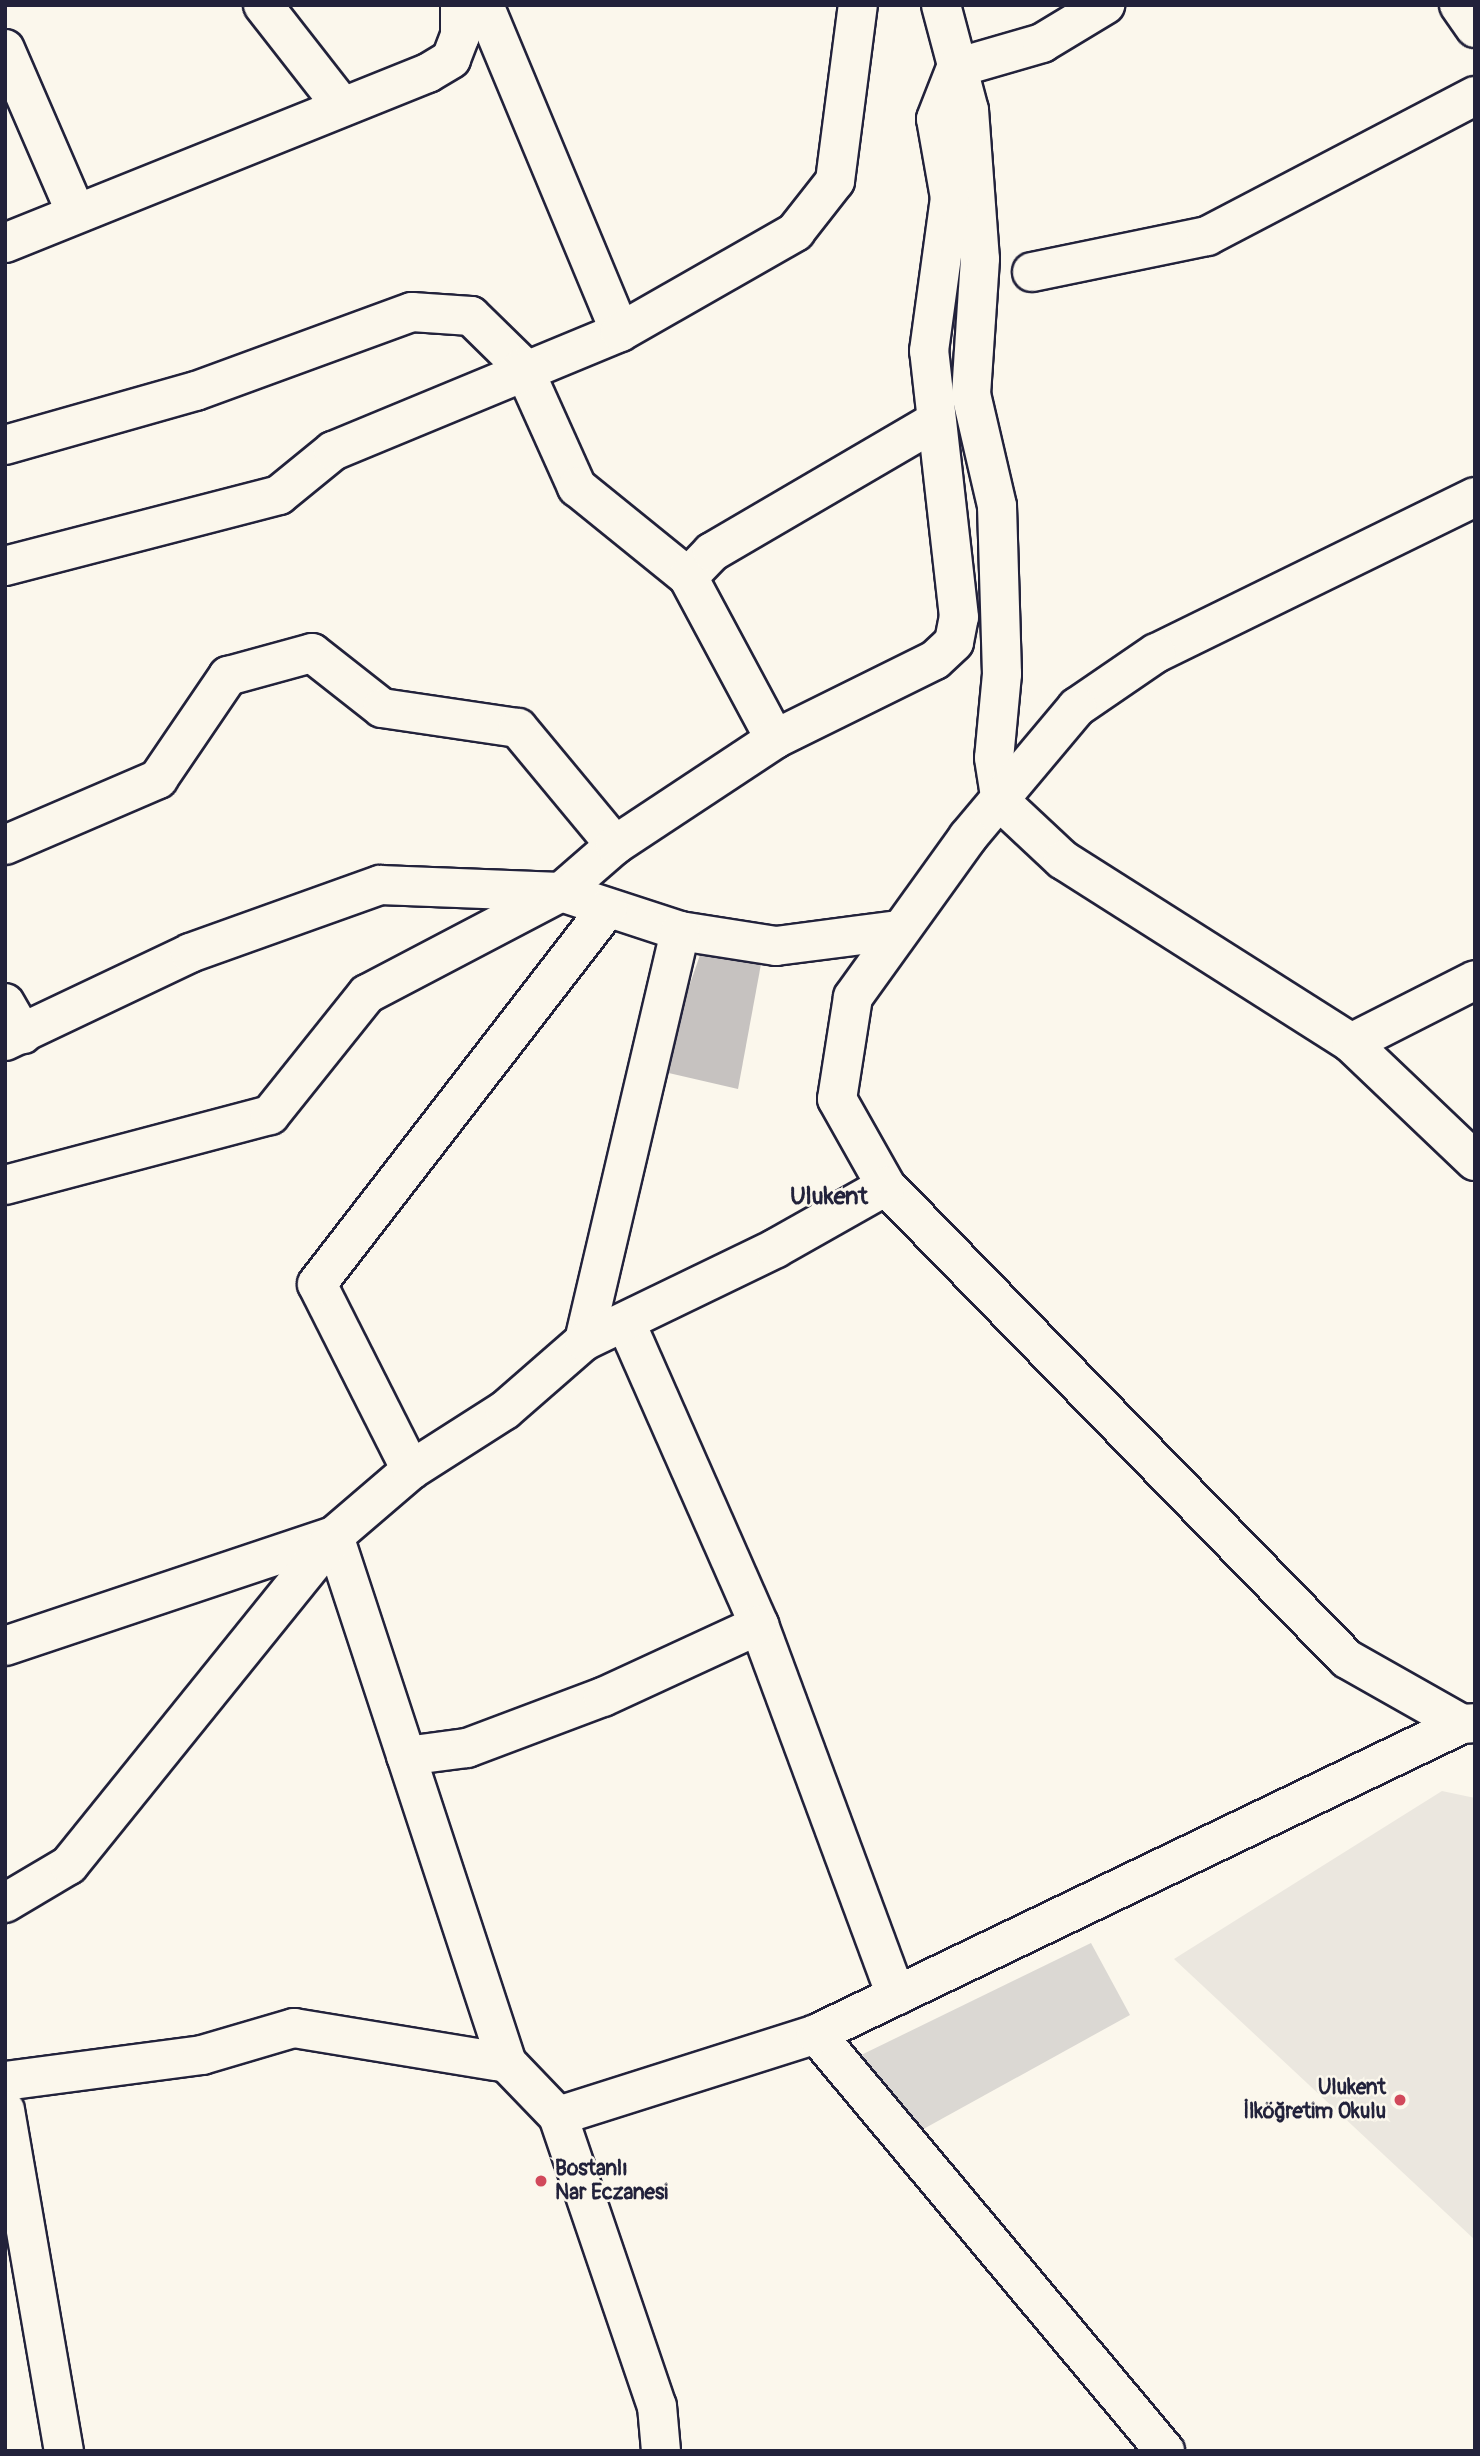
<!DOCTYPE html>
<html>
<head>
<meta charset="utf-8">
<style>
  body { margin:0 }
  #map { position:relative; width:1480px; height:2456px; overflow:hidden; background:#fbf7ec; font-family:Pangolin,sans-serif }
  div>[style] { position:absolute }
  .built>* { inset:0; background:#ebe7df }
  .green>* { inset:0; background:#dbd8d3 }
  .building>* { inset:0; background:#c6c2c0 }
  .roads { filter:drop-shadow(2px 0 #22223b) drop-shadow(-2px 0 #22223b) drop-shadow(0 2px #22223b) drop-shadow(0 -2px #22223b) }
  .minor>* { height:38px; margin:-19px; padding:0 19px; transform-origin:19px; border-radius:19px; background:#fbf7ec }
  .dots>* { width:19px; height:19px; translate:-50% -50%; box-sizing:border-box; border:4px solid #fbf7ec; border-radius:50% }
  span { translate:-50% -50%; white-space:nowrap; text-align:center; line-height:1.15; -webkit-text-stroke:5px #fbf7ec; paint-order:stroke }
  .poi-label { font-size:21px; color:#22223b; font-weight:700 }
  .right { translate:-100% -50%; text-align:right }
  .left { translate:0 -50%; text-align:left }
  .quarter-label { font-size:24px; color:#22223b; font-weight:700 }
  .frame { position:absolute; inset:0; border:7px solid #22223b; pointer-events:none }
</style>
</head>
<body>
<div id="map">
  <div class="built">
    <div style="clip-path:polygon(1442px 1791px,1475px 1798px,1475px 2240px,1174px 1959px)"></div>
  </div>
  <div class="green">
    <div style="clip-path:polygon(1091px 1943px,1130px 2015px,918px 2132px,857px 2057px)"></div>
  </div>
  <div class="building">
    <div style="clip-path:polygon(700px 955px,761px 964px,738px 1089px,660px 1071px)"></div>
  </div>
  <div class="roads">
    <div class="minor">
      <div style="left:263px;top:5px;width:128px;rotate:52deg"></div>
      <div style="left:484px;top:5px;width:354px;rotate:67.4deg"></div>
      <div style="left:941px;top:5px;width:109px;rotate:75.1deg"></div>
      <div style="left:969px;top:110px;width:149px;rotate:85.8deg"></div>
      <div style="left:980px;top:259px;width:135px;rotate:93.8deg"></div>
      <div style="left:971px;top:394px;width:115px;rotate:76.9deg"></div>
      <div style="left:997px;top:506px;width:168px;rotate:88.3deg"></div>
      <div style="left:1002px;top:674px;width:84px;rotate:95.4deg"></div>
      <div style="left:994px;top:758px;width:45px;rotate:81deg"></div>
      <div style="left:1001px;top:802px;width:85px;rotate:43.1deg"></div>
      <div style="left:1063px;top:860px;width:341px;rotate:32.4deg"></div>
      <div style="left:1351px;top:1043px;width:171px;rotate:43.6deg"></div>
      <div style="left:1459px;top:5px;width:28px;rotate:55deg"></div>
      <div style="left:5px;top:49px;width:176px;rotate:66.6deg"></div>
      <div style="left:5px;top:243px;width:456px;rotate:-21.9deg"></div>
      <div style="left:428px;top:73px;width:27px;rotate:-31deg"></div>
      <div style="left:451px;top:59px;width:25px;rotate:-69deg"></div>
      <div style="left:460px;top:36px;width:31px;rotate:-90deg"></div>
      <div style="left:1032px;top:272px;width:179px;rotate:-11.6deg"></div>
      <div style="left:1207px;top:236px;width:302px;rotate:-27.6deg"></div>
      <div style="left:5px;top:445px;width:198px;rotate:-15.8deg"></div>
      <div style="left:196px;top:391px;width:230px;rotate:-20.1deg"></div>
      <div style="left:412px;top:312px;width:59px;rotate:3.9deg"></div>
      <div style="left:471px;top:316px;width:73px;rotate:44.4deg"></div>
      <div style="left:523px;top:367px;width:132px;rotate:65.8deg"></div>
      <div style="left:577px;top:487px;width:143px;rotate:39deg"></div>
      <div style="left:688px;top:577px;width:184px;rotate:61.8deg"></div>
      <div style="left:1475px;top:497px;width:355px;rotate:153.9deg"></div>
      <div style="left:1156px;top:653px;width:96px;rotate:145.6deg"></div>
      <div style="left:1077px;top:707px;width:170px;rotate:130deg"></div>
      <div style="left:968px;top:837px;width:197px;rotate:125.7deg"></div>
      <div style="left:853px;top:997px;width:103px;rotate:98.9deg"></div>
      <div style="left:837px;top:1099px;width:100px;rotate:60.6deg"></div>
      <div style="left:886px;top:1186px;width:660px;rotate:45.74deg"></div>
      <div style="left:1347px;top:1659px;width:132px;rotate:29.5deg"></div>
      <div style="left:1462px;top:1724px;width:13px;rotate:-4deg"></div>
      <div style="left:5px;top:566px;width:283px;rotate:-14.5deg"></div>
      <div style="left:279px;top:495px;width:70px;rotate:-39.2deg"></div>
      <div style="left:333px;top:451px;width:311px;rotate:-22.5deg"></div>
      <div style="left:620px;top:332px;width:202px;rotate:-29.7deg"></div>
      <div style="left:795px;top:232px;width:65px;rotate:-51.9deg"></div>
      <div style="left:835px;top:181px;width:177px;rotate:-82.6deg"></div>
      <div style="left:688px;top:577px;width:35px;rotate:-46deg"></div>
      <div style="left:712px;top:552px;width:259px;rotate:-30.3deg"></div>
      <div style="left:5px;top:845px;width:167px;rotate:-23.3deg"></div>
      <div style="left:158px;top:779px;width:125px;rotate:-55.8deg"></div>
      <div style="left:228px;top:676px;width:87px;rotate:-15.3deg"></div>
      <div style="left:312px;top:653px;width:89px;rotate:38.2deg"></div>
      <div style="left:382px;top:708px;width:137px;rotate:8.4deg"></div>
      <div style="left:518px;top:728px;width:152px;rotate:50.3deg"></div>
      <div style="left:5px;top:1003px;width:36px;rotate:60deg"></div>
      <div style="left:5px;top:1041px;width:205px;rotate:-25.4deg"></div>
      <div style="left:190px;top:953px;width:202px;rotate:-19.7deg"></div>
      <div style="left:380px;top:885px;width:181px;rotate:2.2deg"></div>
      <div style="left:561px;top:892px;width:72px;rotate:-41deg"></div>
      <div style="left:615px;top:845px;width:192px;rotate:-33.5deg"></div>
      <div style="left:775px;top:739px;width:178px;rotate:-26.3deg"></div>
      <div style="left:935px;top:660px;width:26px;rotate:-43deg"></div>
      <div style="left:954px;top:642px;width:25px;rotate:-79deg"></div>
      <div style="left:959px;top:617px;width:268px;rotate:-96.4deg"></div>
      <div style="left:929px;top:351px;width:154px;rotate:-82.2deg"></div>
      <div style="left:950px;top:198px;width:80px;rotate:-100deg"></div>
      <div style="left:936px;top:119px;width:55px;rotate:-68.6deg"></div>
      <div style="left:956px;top:68px;width:90px;rotate:-16.2deg"></div>
      <div style="left:1042px;top:43px;width:74px;rotate:-31.1deg"></div>
      <div style="left:1351px;top:1043px;width:139px;rotate:-26.9deg"></div>
      <div style="left:5px;top:1185px;width:274px;rotate:-14.8deg"></div>
      <div style="left:270px;top:1115px;width:155px;rotate:-51.3deg"></div>
      <div style="left:367px;top:994px;width:219px;rotate:-27.7deg"></div>
      <div style="left:561px;top:892px;width:125px;rotate:18.1deg"></div>
      <div style="left:680px;top:931px;width:97px;rotate:8.9deg"></div>
      <div style="left:776px;top:946px;width:125px;rotate:-7.4deg"></div>
      <div style="left:626px;top:1323px;width:330px;rotate:66.2deg"></div>
      <div style="left:759px;top:1625px;width:395px;rotate:69.7deg"></div>
      <div style="left:584px;top:1341px;width:421px;rotate:-76.8deg"></div>
      <div style="left:411px;top:1470px;width:208px;rotate:-116.8deg"></div>
      <div style="left:317px;top:1284px;width:475px;rotate:-52.3deg"></div>
      <div style="left:5px;top:1646px;width:347px;rotate:-18.5deg"></div>
      <div style="left:334px;top:1536px;width:555px;rotate:71.83deg"></div>
      <div style="left:406px;top:1756px;width:62px;rotate:-7.5deg"></div>
      <div style="left:467px;top:1748px;width:145px;rotate:-20.6deg"></div>
      <div style="left:603px;top:1697px;width:172px;rotate:-24.8deg"></div>
      <div style="left:5px;top:1903px;width:74px;rotate:-30.7deg"></div>
      <div style="left:69px;top:1865px;width:422px;rotate:-51.1deg"></div>
      <div style="left:334px;top:1536px;width:101px;rotate:-40.6deg"></div>
      <div style="left:411px;top:1470px;width:112px;rotate:-32.6deg"></div>
      <div style="left:505px;top:1410px;width:105px;rotate:-41.1deg"></div>
      <div style="left:584px;top:1341px;width:213px;rotate:-25.8deg"></div>
      <div style="left:776px;top:1248px;width:126px;rotate:-29.4deg"></div>
      <div style="left:816px;top:2034px;width:544px;rotate:50.07deg"></div>
      <div style="left:5px;top:2081px;width:199px;rotate:-7.5deg"></div>
      <div style="left:202px;top:2055px;width:96px;rotate:-16.4deg"></div>
      <div style="left:294px;top:2028px;width:216px;rotate:9.3deg"></div>
      <div style="left:507px;top:2063px;width:74px;rotate:46.1deg"></div>
      <div style="left:558px;top:2116px;width:271px;rotate:-17.6deg"></div>
      <div style="left:816px;top:2034px;width:717px;rotate:-25.64deg"></div>
      <div style="left:5px;top:2110px;width:346px;rotate:80.2deg"></div>
      <div style="left:558px;top:2116px;width:306px;rotate:71.2deg"></div>
      <div style="left:657px;top:2406px;width:45px;rotate:84.9deg"></div>
    </div>
  </div>
  <div class="dots">
    <div style="left:1400px;top:2100px;background:#d1495b"></div>
    <div style="left:541px;top:2181px;background:#d1495b"></div>
  </div>
  <div class="poi-label">
    <span class="right" style="left:1386px;top:2100px">Ulukent<br>İlköğretim Okulu</span>
    <span class="left" style="left:555px;top:2181px">Bostanlı<br>Nar Eczanesi</span>
  </div>
  <div class="quarter-label">
    <span style="left:829px;top:1197px">Ulukent</span>
  </div>
  <div class="frame"></div>
</div>
</body>
</html>
